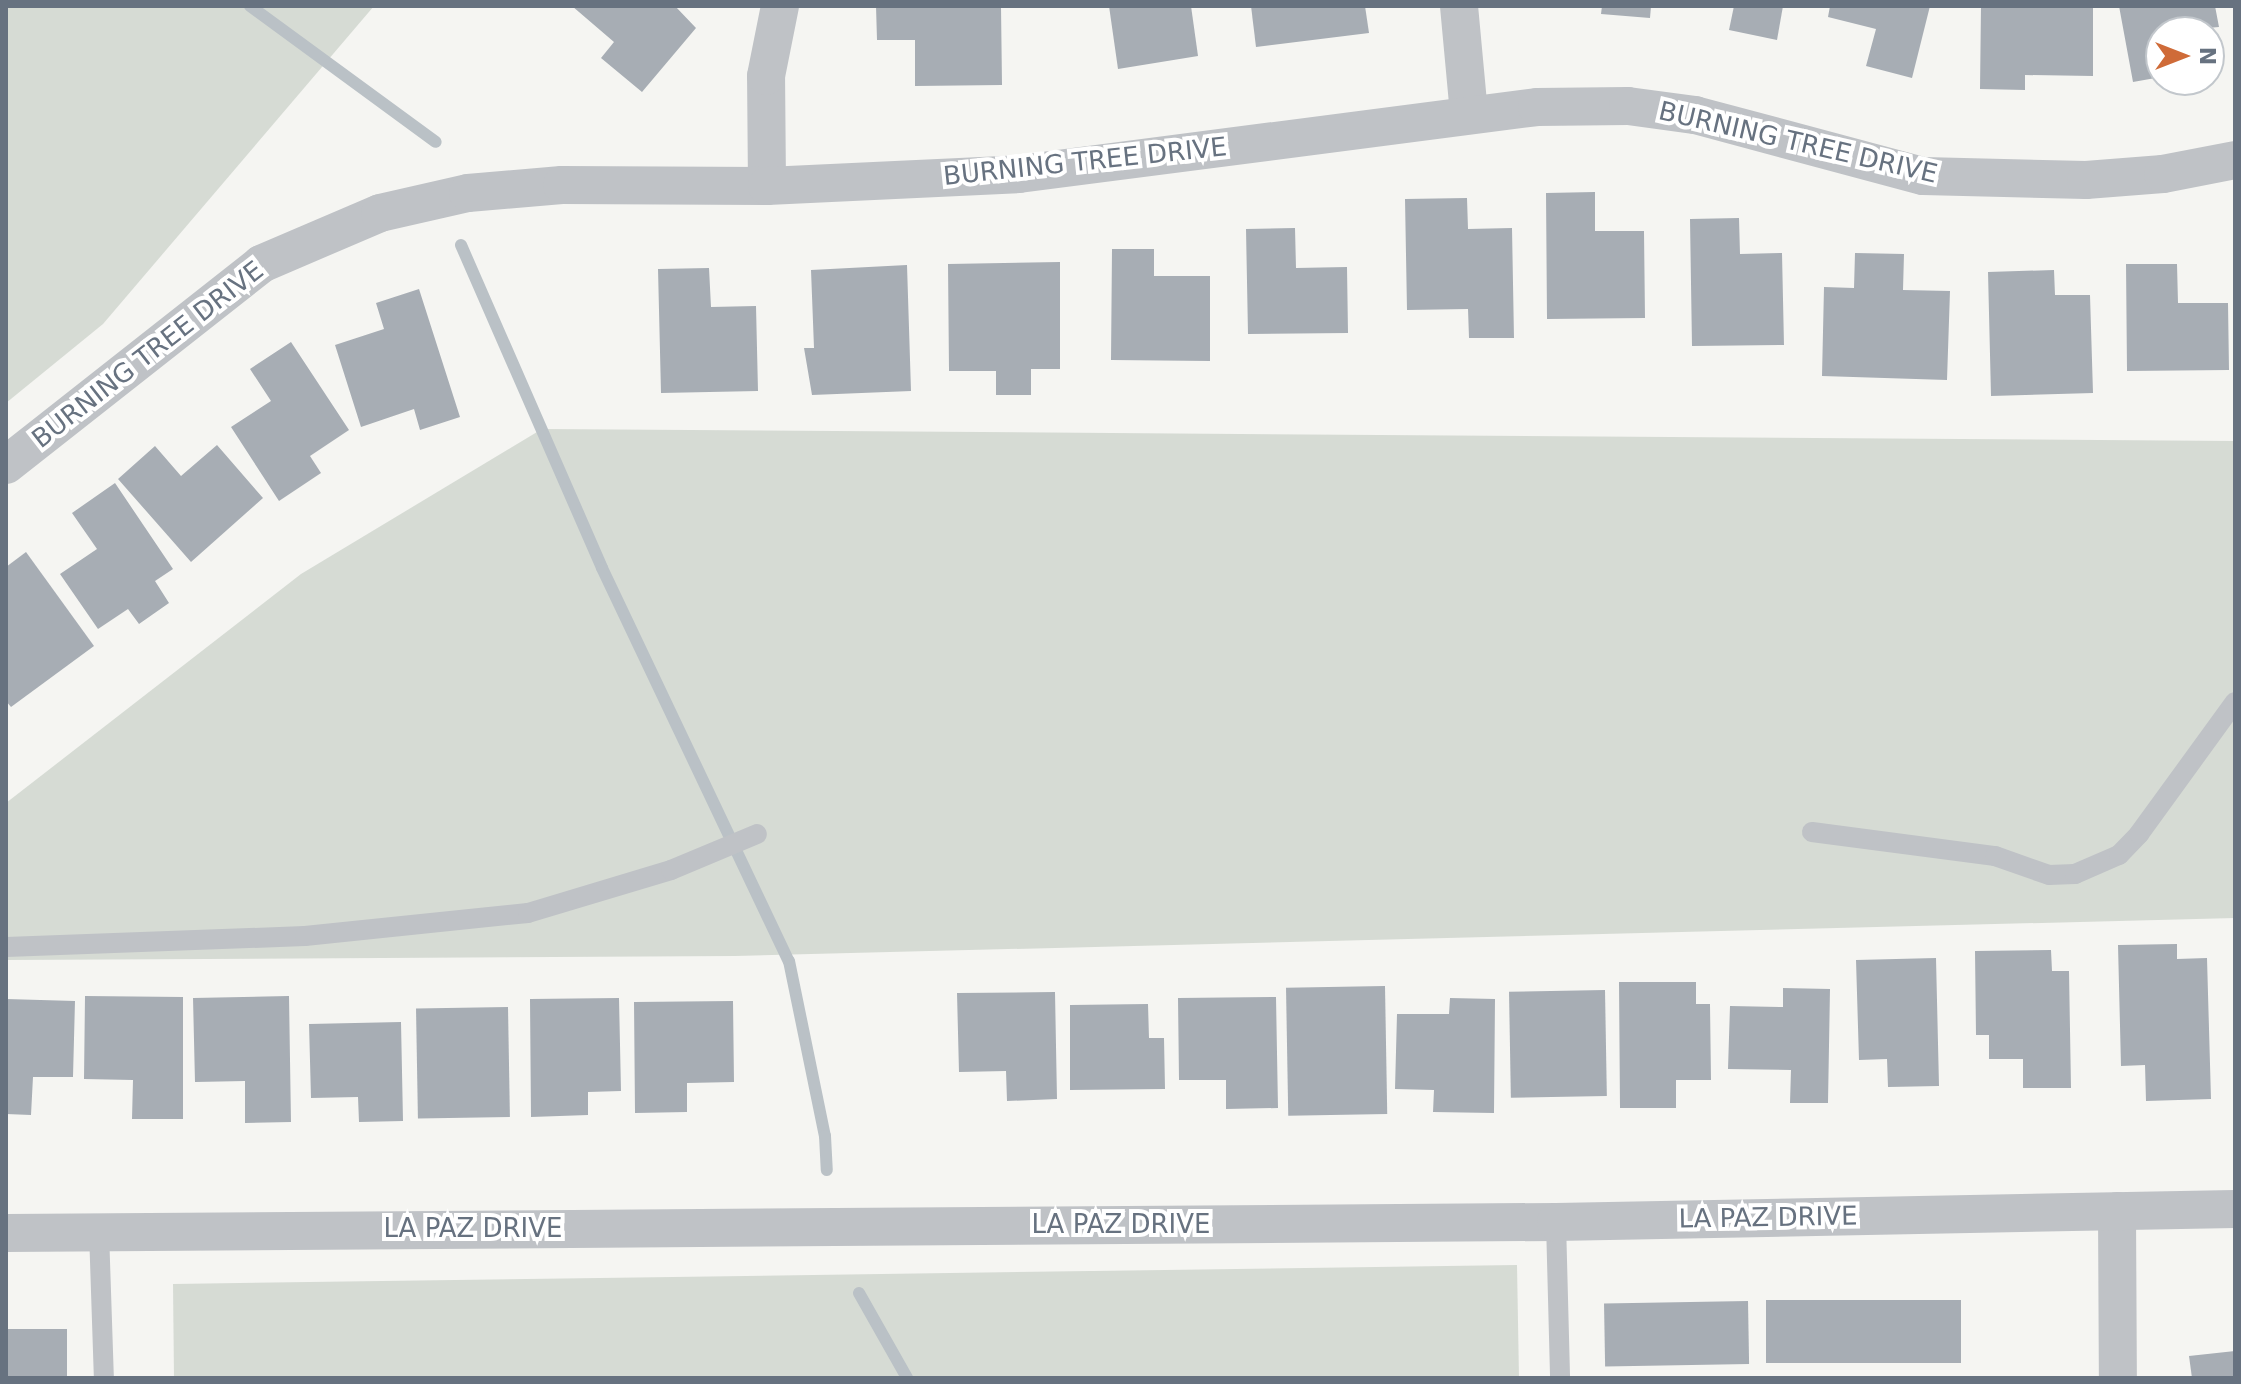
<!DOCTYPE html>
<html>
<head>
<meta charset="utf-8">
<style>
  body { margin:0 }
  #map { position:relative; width:2241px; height:1384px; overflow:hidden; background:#f5f5f2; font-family:"DejaVu Sans",sans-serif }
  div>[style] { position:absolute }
  .green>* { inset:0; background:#d6dbd4 }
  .stream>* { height:12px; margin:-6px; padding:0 6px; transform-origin:6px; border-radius:6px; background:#bac1c6 }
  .building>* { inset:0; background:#a7adb4; transform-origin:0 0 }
  .lane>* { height:20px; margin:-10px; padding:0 10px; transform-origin:10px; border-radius:10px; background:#bfc2c6 }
  .street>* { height:38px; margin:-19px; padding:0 19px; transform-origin:19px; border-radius:19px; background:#bfc2c6 }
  span { translate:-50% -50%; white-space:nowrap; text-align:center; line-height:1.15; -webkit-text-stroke:8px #fff; paint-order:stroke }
  .street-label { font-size:26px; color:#677280 }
  .frame { position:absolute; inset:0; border:8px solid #677280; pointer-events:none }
  .north { position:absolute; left:2145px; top:16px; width:80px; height:80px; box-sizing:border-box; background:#fff; border:2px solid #c2c7cc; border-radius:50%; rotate:90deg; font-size:22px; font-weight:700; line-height:32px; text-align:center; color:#677280 }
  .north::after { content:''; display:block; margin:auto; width:28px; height:36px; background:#cf6b38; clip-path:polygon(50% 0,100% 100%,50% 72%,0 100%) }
</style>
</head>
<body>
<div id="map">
  <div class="green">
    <div style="clip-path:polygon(6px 6px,374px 6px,103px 324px,6px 403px)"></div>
    <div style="clip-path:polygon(542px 429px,2235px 441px,2235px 918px,735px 956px,6px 960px,6px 803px,301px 574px)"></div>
    <div style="clip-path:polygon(1517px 1265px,1519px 1378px,174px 1378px,173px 1284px)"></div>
  </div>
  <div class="stream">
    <div style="left:250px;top:6px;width:230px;rotate:36.2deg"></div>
    <div style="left:461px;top:245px;width:352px;rotate:66.4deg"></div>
    <div style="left:602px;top:568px;width:435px;rotate:64.6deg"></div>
    <div style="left:789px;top:961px;width:179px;rotate:78.4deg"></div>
    <div style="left:825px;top:1136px;width:34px;rotate:87deg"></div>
    <div style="left:859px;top:1293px;width:98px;rotate:60.5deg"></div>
  </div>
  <div class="building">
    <div style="clip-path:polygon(572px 6px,675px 6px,696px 28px,642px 92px,601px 58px,614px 42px)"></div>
    <div style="clip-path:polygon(876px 6px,1001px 6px,1002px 85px,915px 86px,915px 40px,877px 40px)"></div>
    <div style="clip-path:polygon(1109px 6px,1191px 6px,1198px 56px,1118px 69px)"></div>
    <div style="clip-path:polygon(1251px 6px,1365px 6px,1369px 33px,1256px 47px)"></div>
    <div style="clip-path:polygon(1602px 6px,1651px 6px,1650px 18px,1601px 14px)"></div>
    <div style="clip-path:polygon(1734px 6px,1783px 6px,1777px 40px,1729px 30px)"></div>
    <div style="clip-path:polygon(1830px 6px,1930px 6px,1912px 78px,1866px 66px,1876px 29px,1828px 17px)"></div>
    <div style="clip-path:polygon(1981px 6px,2093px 6px,2093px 76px,2025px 75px,2025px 90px,1980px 89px)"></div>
    <div style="clip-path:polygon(2119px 6px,2215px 6px,2219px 27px,2161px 32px,2161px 77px,2133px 82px)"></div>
    <div style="clip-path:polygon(1595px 192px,1595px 231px,1644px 231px,1645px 318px,1547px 319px,1546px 193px)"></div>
    <div style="clip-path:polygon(1467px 198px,1468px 229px,1512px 228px,1514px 338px,1469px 338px,1468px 309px,1407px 310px,1405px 199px)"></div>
    <div style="clip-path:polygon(1739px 218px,1740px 254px,1782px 253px,1784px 345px,1692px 346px,1690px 219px)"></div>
    <div style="clip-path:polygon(1295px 228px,1296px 268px,1347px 267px,1348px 333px,1248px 334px,1246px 229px)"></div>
    <div style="clip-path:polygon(1112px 249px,1154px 249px,1154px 276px,1210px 276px,1210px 361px,1111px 360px)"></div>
    <div style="clip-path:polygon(1855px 253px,1904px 254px,1903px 290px,1950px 291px,1947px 380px,1822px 376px,1824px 287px,1854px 288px)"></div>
    <div style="clip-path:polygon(1060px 262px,1060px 369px,1031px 369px,1031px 395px,996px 395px,996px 371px,949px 371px,948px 264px)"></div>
    <div style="clip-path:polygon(2126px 264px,2177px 264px,2178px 303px,2228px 303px,2229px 370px,2127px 371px)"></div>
    <div style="clip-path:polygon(907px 265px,911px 391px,812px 395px,804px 348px,814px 348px,811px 270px)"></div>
    <div style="clip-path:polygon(709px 268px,711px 307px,756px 306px,758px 391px,661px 393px,658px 269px)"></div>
    <div style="clip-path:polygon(2054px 270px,2055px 295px,2090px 295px,2093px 393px,1991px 396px,1988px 272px)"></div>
    <div style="clip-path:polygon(419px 289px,460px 417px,420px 430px,414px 409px,361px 427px,335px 345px,384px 329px,376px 303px)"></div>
    <div style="clip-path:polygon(291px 342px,349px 430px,310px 456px,321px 473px,279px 501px,231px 427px,271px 401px,250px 369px)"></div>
    <div style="clip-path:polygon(217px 445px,263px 498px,191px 562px,118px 479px,155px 446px,181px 476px)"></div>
    <div style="clip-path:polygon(115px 483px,173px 569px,155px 581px,169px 603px,139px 624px,128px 609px,98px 629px,60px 574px,97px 549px,72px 513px)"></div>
    <div style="clip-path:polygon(26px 552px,94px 646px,11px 707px,6px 701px,6px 567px)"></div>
    <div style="clip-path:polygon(2177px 944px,2177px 959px,2207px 958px,2211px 1099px,2146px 1101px,2145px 1065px,2121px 1066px,2118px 945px)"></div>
    <div style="clip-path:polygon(2051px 950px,2052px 971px,2069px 971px,2071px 1088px,2023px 1088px,2023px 1059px,1989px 1059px,1989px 1035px,1976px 1035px,1975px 951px)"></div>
    <div style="clip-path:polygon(1936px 958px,1939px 1086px,1888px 1087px,1887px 1059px,1859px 1060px,1856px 960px)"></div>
    <div style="clip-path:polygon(1619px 982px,1696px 982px,1696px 1004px,1710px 1004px,1711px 1080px,1676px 1080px,1676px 1108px,1620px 1108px)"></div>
    <div style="left:1385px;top:986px;width:128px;height:99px;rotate:89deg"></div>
    <div style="clip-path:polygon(1783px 988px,1830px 989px,1828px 1103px,1790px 1103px,1791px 1070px,1728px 1069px,1730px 1006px,1783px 1007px)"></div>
    <div style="left:1605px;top:990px;width:106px;height:96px;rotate:89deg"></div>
    <div style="clip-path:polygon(1055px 992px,1057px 1099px,1007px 1101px,1006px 1071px,959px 1072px,957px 993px)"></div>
    <div style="clip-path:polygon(85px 996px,183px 997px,183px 1119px,132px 1119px,133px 1080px,84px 1079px)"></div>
    <div style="clip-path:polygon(289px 996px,291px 1122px,245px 1123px,245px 1081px,195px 1082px,193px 998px)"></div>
    <div style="clip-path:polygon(1276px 997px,1278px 1108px,1226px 1109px,1226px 1080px,1179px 1080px,1178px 998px)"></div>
    <div style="clip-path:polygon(619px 998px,621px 1091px,588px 1092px,588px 1115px,531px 1117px,530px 999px)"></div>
    <div style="clip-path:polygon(1450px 998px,1495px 999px,1494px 1113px,1433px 1112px,1434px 1090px,1395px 1089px,1397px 1014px,1449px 1014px)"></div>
    <div style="clip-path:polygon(6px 999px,75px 1001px,73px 1077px,33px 1077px,31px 1115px,6px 1114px)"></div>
    <div style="clip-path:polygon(733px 1001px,734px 1082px,687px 1083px,687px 1112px,635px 1113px,634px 1002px)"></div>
    <div style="clip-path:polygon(1148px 1004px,1149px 1038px,1164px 1038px,1165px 1089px,1070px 1090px,1070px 1005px)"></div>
    <div style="left:508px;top:1007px;width:110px;height:92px;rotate:89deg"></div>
    <div style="clip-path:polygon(401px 1022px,403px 1121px,359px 1122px,358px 1097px,311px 1098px,309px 1024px)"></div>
    <div style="left:1961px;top:1300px;width:63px;height:195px;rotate:90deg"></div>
    <div style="left:1748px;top:1301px;width:63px;height:144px;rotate:89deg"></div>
    <div style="left:6px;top:1329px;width:61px;height:49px"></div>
    <div style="clip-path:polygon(2235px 1351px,2235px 1378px,2192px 1378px,2189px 1356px)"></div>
  </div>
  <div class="lane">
    <div style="left:1812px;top:832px;width:185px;rotate:7.5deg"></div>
    <div style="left:1995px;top:856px;width:57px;rotate:19.4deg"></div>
    <div style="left:2049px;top:875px;width:26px;rotate:-2deg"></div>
    <div style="left:2075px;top:874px;width:48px;rotate:-23.4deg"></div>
    <div style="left:2119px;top:855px;width:29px;rotate:-46deg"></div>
    <div style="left:2139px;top:834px;width:163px;rotate:-54deg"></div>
    <div style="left:6px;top:947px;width:299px;rotate:-2.1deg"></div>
    <div style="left:305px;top:936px;width:224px;rotate:-5.9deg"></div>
    <div style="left:528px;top:913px;width:149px;rotate:-16.7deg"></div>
    <div style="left:671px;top:870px;width:93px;rotate:-22.7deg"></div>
    <div style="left:1556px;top:1222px;width:156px;rotate:88.5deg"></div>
    <div style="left:99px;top:1231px;width:147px;rotate:88.1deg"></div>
  </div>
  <div class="street">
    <div style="left:1459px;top:6px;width:108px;rotate:84.7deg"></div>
    <div style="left:767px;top:186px;width:110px;rotate:-90.5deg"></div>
    <div style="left:766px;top:76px;width:71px;rotate:-78.7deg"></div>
    <div style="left:6px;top:465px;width:325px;rotate:-38.2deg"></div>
    <div style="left:261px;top:264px;width:129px;rotate:-23.2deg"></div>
    <div style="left:380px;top:213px;width:90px;rotate:-12.8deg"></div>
    <div style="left:468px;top:193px;width:94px;rotate:-4.9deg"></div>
    <div style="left:562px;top:185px;width:205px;rotate:0.3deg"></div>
    <div style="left:767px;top:186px;width:252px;rotate:-2.7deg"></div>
    <div style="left:1019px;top:174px;width:522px;rotate:-7.37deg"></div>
    <div style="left:1537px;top:107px;width:91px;rotate:-0.6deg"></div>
    <div style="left:1628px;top:106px;width:68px;rotate:7.7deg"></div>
    <div style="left:1695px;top:115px;width:236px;rotate:15deg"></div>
    <div style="left:1923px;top:176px;width:163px;rotate:1.4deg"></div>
    <div style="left:2086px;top:180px;width:77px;rotate:-4.5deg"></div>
    <div style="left:2163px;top:174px;width:73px;rotate:-11deg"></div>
    <div style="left:2117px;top:1211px;width:167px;rotate:89.7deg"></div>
    <div style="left:6px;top:1233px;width:1550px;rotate:-0.41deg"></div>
    <div style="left:1556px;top:1222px;width:679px;rotate:-1.1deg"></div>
  </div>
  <div class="street-label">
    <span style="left:1798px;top:143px;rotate:13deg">BURNING TREE DRIVE</span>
    <span style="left:1085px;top:162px;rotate:-6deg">BURNING TREE DRIVE</span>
    <span style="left:148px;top:355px;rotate:-38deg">BURNING TREE DRIVE</span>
    <span style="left:1768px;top:1218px;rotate:-1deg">LA PAZ DRIVE</span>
    <span style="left:1121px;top:1225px">LA PAZ DRIVE</span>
    <span style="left:473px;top:1229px">LA PAZ DRIVE</span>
  </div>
  <div class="frame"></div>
  <div class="north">N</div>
</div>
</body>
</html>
